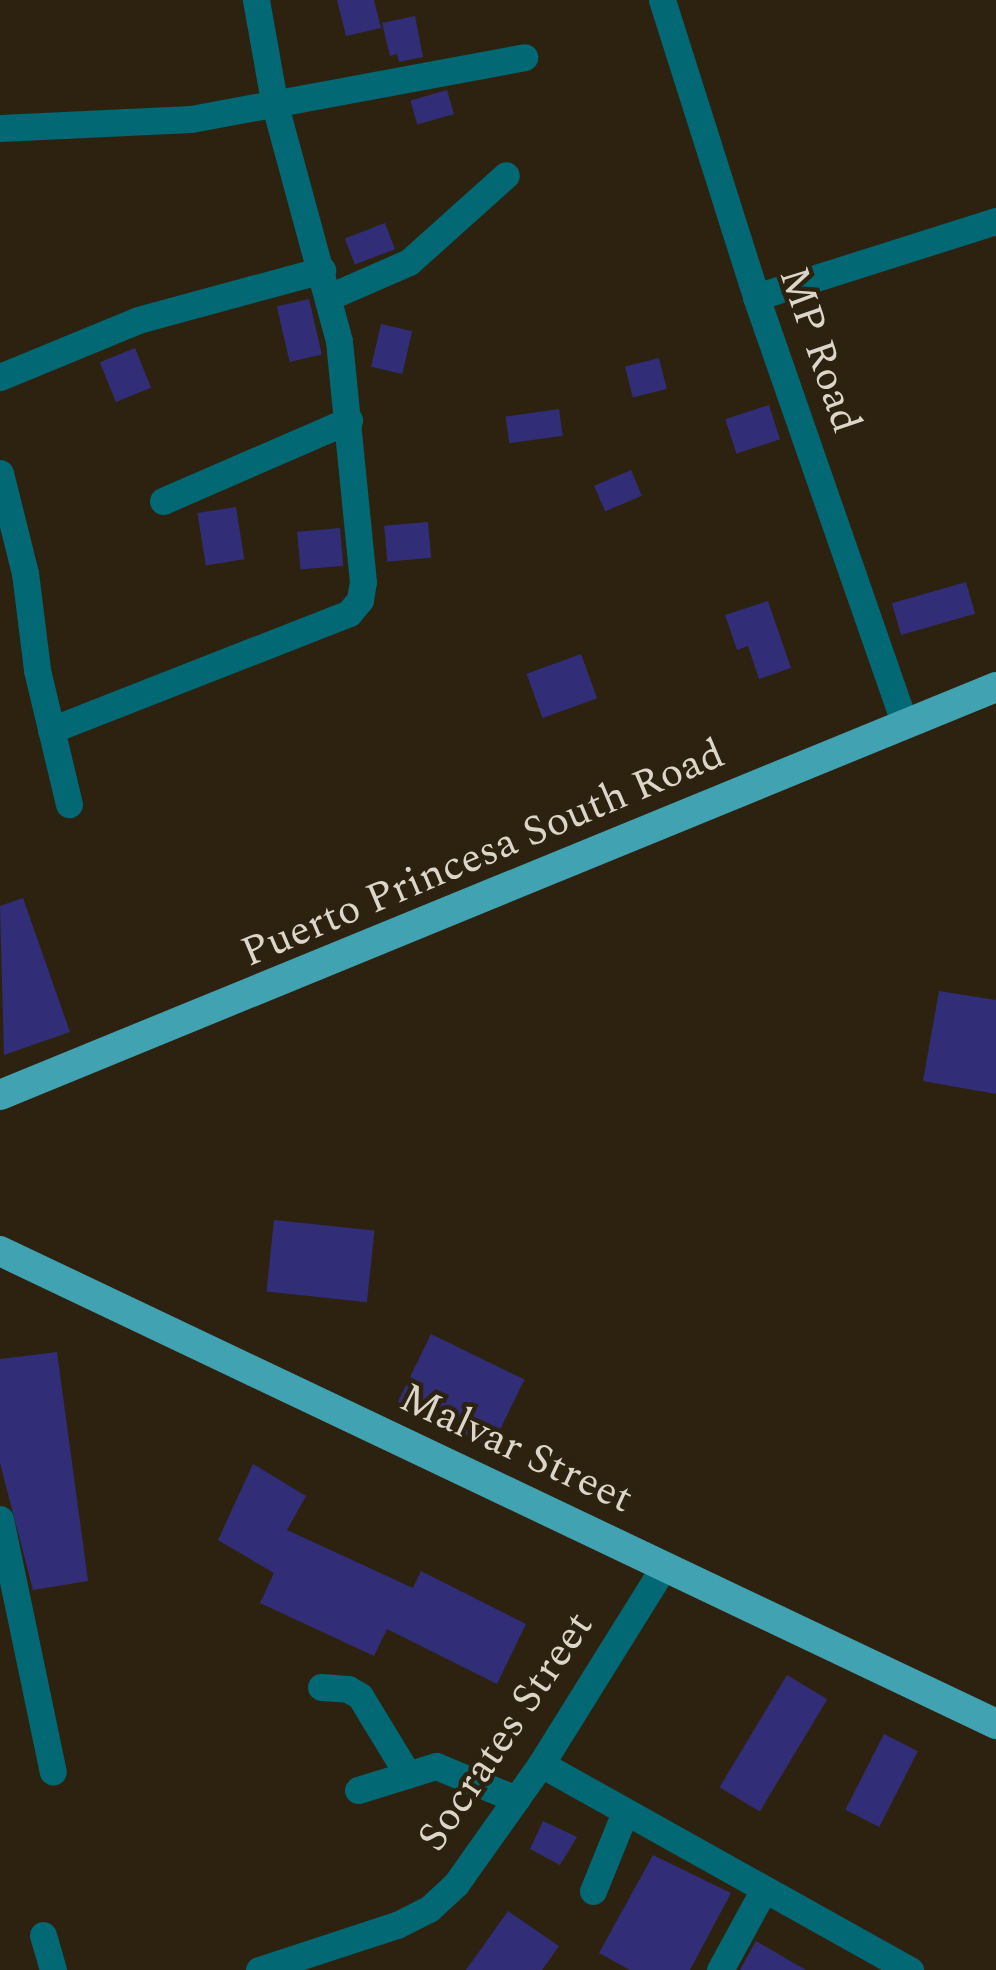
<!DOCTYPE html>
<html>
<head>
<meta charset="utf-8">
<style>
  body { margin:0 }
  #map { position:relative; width:996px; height:1970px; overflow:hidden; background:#2c220f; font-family:Spectral,serif }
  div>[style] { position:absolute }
  .building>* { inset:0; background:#312e77; transform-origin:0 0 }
  .minor>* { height:27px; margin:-13.5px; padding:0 13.5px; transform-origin:13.5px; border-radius:13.5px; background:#016874 }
  .major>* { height:30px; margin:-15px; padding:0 15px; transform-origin:15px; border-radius:15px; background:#41a2b1 }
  span { translate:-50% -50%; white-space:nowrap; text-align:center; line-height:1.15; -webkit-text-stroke:9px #2c220f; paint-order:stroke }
  .street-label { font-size:42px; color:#dcd6ca }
</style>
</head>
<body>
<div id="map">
  <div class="building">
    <div style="clip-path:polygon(337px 0,374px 0,381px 28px,346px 36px)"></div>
    <div style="clip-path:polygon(415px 16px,423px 57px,399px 62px,397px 54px,390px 56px,382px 23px)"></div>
    <div style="left:447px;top:90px;width:25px;height:38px;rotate:74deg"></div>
    <div style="left:385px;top:223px;width:28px;height:43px;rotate:69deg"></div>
    <div style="left:309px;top:299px;width:57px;height:33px;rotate:77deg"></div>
    <div style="left:381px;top:324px;width:32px;height:44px;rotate:13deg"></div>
    <div style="left:135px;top:348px;width:43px;height:38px;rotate:68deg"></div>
    <div style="left:659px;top:358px;width:32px;height:35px;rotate:76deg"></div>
    <div style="left:769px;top:405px;width:36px;height:46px;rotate:72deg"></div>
    <div style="left:559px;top:409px;width:27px;height:54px;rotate:82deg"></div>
    <div style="left:631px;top:470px;width:28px;height:40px;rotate:67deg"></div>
    <div style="left:236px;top:507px;width:53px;height:39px;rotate:81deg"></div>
    <div style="left:428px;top:522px;width:36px;height:44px;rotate:85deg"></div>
    <div style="left:340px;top:528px;width:38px;height:43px;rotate:85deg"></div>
    <div style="left:966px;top:582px;width:33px;height:77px;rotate:74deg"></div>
    <div style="clip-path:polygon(768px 601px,791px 668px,759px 679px,748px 646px,737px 650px,725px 615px)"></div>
    <div style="left:581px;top:654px;width:47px;height:58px;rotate:70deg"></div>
    <div style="clip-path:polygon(23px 898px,70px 1032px,4px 1055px,0 906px)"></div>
    <div style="clip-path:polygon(939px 991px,996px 1000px,996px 1094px,923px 1081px)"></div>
    <div style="left:274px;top:1220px;width:101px;height:72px;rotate:6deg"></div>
    <div style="left:431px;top:1334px;width:104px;height:76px;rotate:26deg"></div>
    <div style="clip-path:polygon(57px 1352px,88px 1581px,33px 1590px,0 1463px,0 1359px)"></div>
    <div style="clip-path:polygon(253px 1464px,306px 1496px,287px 1530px,413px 1588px,421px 1571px,526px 1624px,497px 1684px,387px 1629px,374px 1656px,260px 1603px,274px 1573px,218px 1540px)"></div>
    <div style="left:787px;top:1675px;width:47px;height:131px;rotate:31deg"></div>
    <div style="left:884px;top:1734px;width:38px;height:85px;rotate:27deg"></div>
    <div style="clip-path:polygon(543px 1821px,577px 1837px,560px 1865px,530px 1849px)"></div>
    <div style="clip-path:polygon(653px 1855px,731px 1893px,690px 1970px,630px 1970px,599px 1953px)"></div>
    <div style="clip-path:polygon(508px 1911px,559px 1946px,542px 1970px,466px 1970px)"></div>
    <div style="clip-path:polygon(756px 1941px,806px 1970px,740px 1970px)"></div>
  </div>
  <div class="minor">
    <div style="left:662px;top:0;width:312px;rotate:72.4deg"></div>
    <div style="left:756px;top:297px;width:452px;rotate:70.8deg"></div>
    <div style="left:0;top:128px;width:191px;rotate:-2.7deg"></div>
    <div style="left:191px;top:119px;width:339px;rotate:-10.5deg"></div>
    <div style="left:329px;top:297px;width:87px;rotate:-23.6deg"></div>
    <div style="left:409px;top:262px;width:130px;rotate:-41.9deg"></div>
    <div style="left:756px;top:297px;width:252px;rotate:-17.6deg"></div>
    <div style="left:0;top:377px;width:149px;rotate:-22.4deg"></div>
    <div style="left:138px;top:320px;width:191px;rotate:-15.2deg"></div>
    <div style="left:0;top:473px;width:103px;rotate:76deg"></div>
    <div style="left:25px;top:573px;width:98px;rotate:82.9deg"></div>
    <div style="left:37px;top:670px;width:138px;rotate:76.6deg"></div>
    <div style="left:163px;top:501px;width:203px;rotate:-23.5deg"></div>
    <div style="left:51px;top:730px;width:320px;rotate:-21.4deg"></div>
    <div style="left:349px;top:613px;width:17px;rotate:-50deg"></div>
    <div style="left:360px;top:600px;width:18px;rotate:-81deg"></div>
    <div style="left:363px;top:582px;width:242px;rotate:-95.7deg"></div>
    <div style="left:339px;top:341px;width:249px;rotate:-105.2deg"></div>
    <div style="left:274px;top:101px;width:103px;rotate:-100.1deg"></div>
    <div style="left:0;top:1519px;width:258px;rotate:78.2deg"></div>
    <div style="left:321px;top:1687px;width:27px;rotate:4deg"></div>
    <div style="left:348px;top:1689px;width:14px;rotate:30deg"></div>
    <div style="left:360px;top:1696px;width:92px;rotate:58.7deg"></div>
    <div style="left:541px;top:1764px;width:423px;rotate:29.2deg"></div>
    <div style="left:358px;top:1790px;width:82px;rotate:-17.1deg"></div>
    <div style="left:436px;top:1766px;width:87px;rotate:22.4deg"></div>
    <div style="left:593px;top:1891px;width:85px;rotate:-67.9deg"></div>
    <div style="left:43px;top:1935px;width:36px;rotate:74deg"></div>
    <div style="left:259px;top:1970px;width:145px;rotate:-18.1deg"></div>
    <div style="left:397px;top:1925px;width:36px;rotate:-27deg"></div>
    <div style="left:429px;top:1909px;width:37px;rotate:-43deg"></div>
    <div style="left:456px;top:1884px;width:147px;rotate:-54.7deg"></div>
    <div style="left:541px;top:1764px;width:234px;rotate:-58.1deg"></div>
    <div style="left:720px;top:1970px;width:90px;rotate:-61.4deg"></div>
  </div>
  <div class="major">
    <div style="left:0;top:1095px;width:1076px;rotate:-22.28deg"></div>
    <div style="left:0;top:1251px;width:1103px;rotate:25.4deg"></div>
  </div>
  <div class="street-label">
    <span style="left:819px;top:350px;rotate:71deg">MP Road</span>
    <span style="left:483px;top:854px;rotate:-23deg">Puerto Princesa South Road</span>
    <span style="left:516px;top:1449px;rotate:25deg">Malvar Street</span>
    <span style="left:506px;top:1732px;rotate:-56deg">Socrates Street</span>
  </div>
</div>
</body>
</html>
